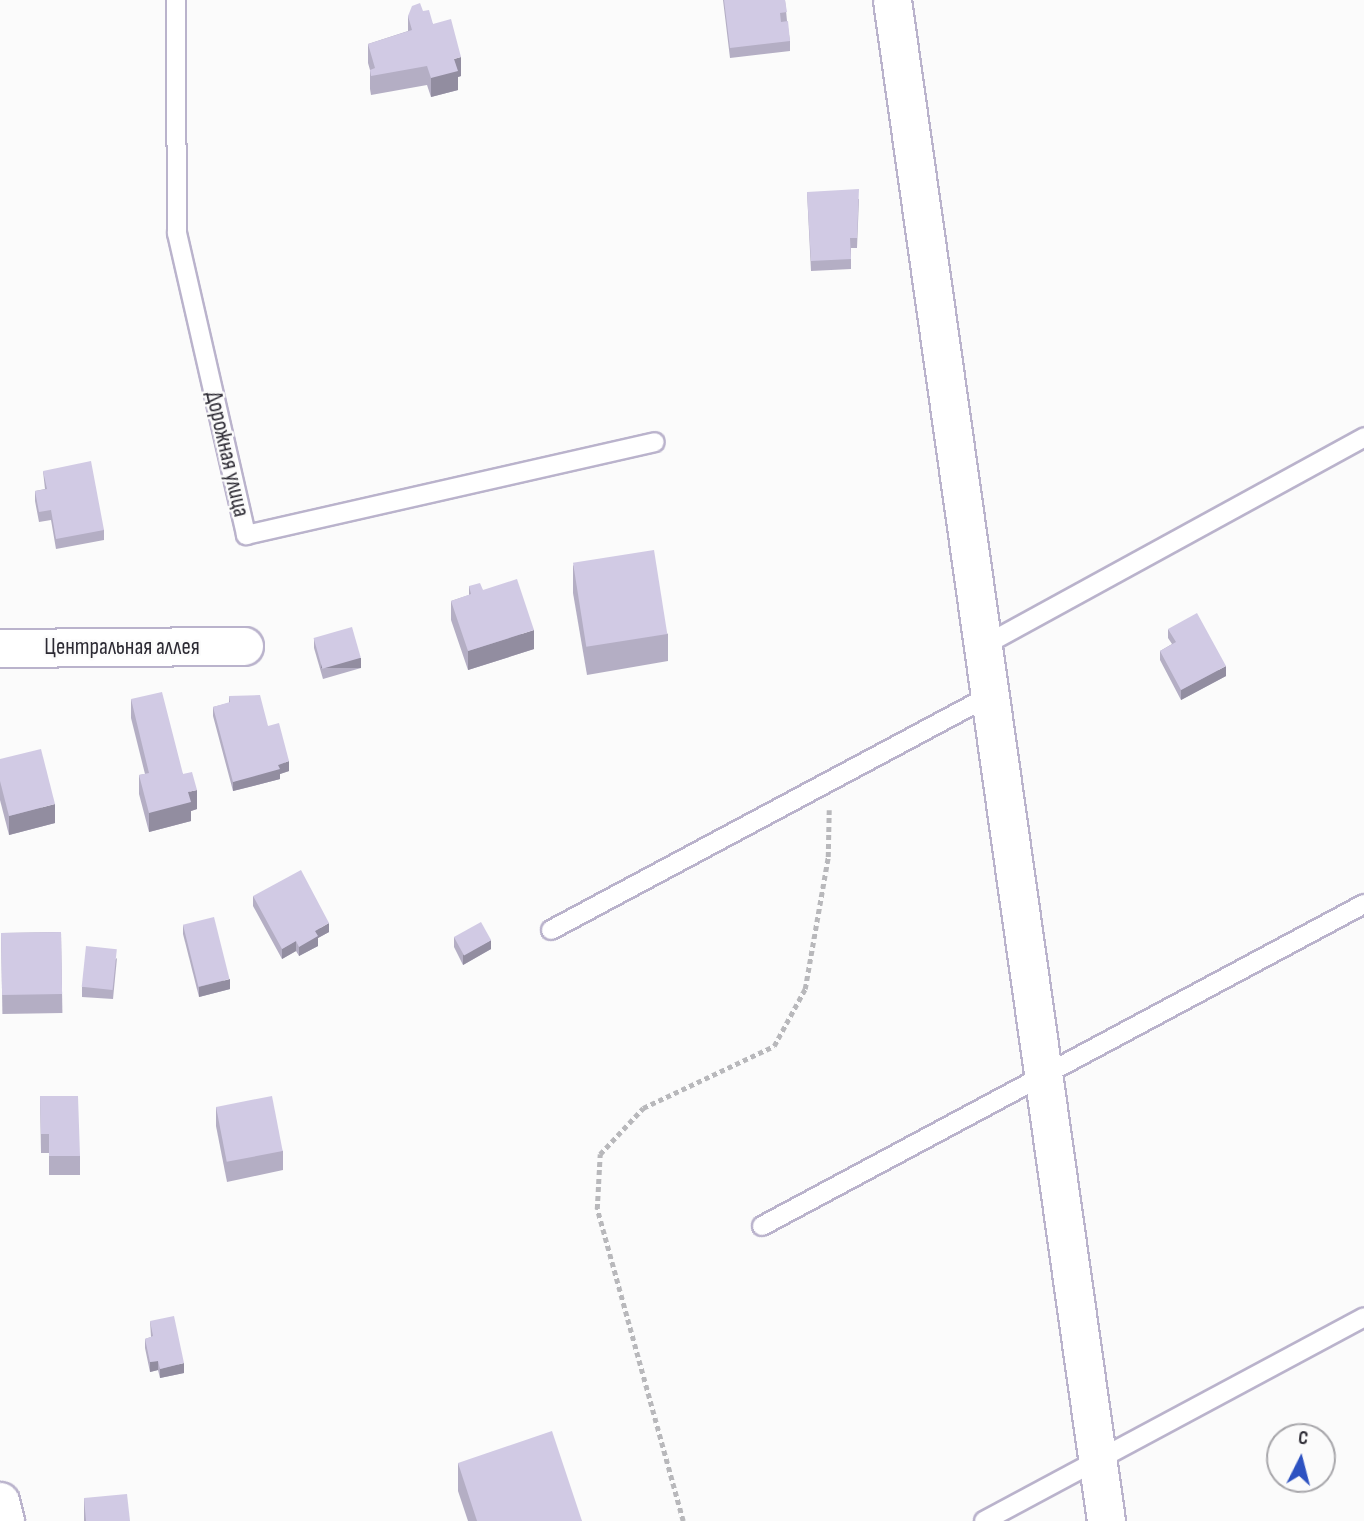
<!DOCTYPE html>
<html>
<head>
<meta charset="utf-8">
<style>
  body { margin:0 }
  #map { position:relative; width:1364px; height:1521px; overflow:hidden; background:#fbfbfb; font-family:"Sofia Sans Condensed",sans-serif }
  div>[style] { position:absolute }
  .path>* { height:4.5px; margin-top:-2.25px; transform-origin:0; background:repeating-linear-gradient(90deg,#b8b8bb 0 5px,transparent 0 8.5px) }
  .roads { filter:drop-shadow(2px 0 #bab3cc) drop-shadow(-2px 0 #bab3cc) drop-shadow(0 2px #bab3cc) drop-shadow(0 -2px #bab3cc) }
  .service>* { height:18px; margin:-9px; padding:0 9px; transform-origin:9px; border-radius:9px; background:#fff }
  .minor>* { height:37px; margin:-18.5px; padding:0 18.5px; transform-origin:18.5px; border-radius:18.5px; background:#fff }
  .wall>* { inset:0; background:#b4aec4; transform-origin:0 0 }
  .shaded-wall>* { inset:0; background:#928da0; transform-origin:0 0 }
  .building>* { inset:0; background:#d1cae4; transform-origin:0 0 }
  span { translate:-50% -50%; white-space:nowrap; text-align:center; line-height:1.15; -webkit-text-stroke:5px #fbfbfb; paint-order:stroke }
  .street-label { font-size:23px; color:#2c2a33 }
  .north { position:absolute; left:1266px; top:1423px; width:70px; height:70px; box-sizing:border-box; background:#fbfbfb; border:2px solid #a8a7ab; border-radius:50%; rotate:6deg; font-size:19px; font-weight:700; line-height:28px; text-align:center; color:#2c2a33 }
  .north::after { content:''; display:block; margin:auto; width:24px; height:32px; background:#2d52c1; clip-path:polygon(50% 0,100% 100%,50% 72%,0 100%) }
</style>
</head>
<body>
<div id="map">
  <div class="path">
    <div style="left:683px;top:1521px;width:324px;rotate:-105.4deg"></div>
    <div style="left:597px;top:1209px;width:55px;rotate:-86.9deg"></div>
    <div style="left:600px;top:1154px;width:63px;rotate:-46.9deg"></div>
    <div style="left:643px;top:1108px;width:145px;rotate:-25.3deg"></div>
    <div style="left:774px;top:1046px;width:65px;rotate:-61.5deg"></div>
    <div style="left:805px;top:989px;width:134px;rotate:-80.1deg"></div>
    <div style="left:828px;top:857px;width:47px;rotate:-88.8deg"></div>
  </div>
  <div class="roads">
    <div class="service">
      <div style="left:176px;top:0;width:233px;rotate:89.8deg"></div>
      <div style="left:177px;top:233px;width:310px;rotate:77.1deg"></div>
      <div style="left:246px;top:535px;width:419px;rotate:-12.8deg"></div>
      <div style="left:983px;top:646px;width:435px;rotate:-28.7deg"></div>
      <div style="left:551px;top:930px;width:497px;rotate:-28.1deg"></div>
      <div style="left:762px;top:1226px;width:683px;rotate:-28.14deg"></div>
      <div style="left:984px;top:1521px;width:431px;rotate:-28.2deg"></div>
    </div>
    <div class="minor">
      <div style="left:892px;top:0;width:1536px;rotate:81.99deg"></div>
      <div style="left:0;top:648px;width:244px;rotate:-0.5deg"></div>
      <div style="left:0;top:1501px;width:21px;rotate:76deg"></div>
    </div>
  </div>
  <div class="wall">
    <div style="clip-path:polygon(723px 0,785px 0,787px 21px,790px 41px,790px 51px,730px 58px)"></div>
    <div style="clip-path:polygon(423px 11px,433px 24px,461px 76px,458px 77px,458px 90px,431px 97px,427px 85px,371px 95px,370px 89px,370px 70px,368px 63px,368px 44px,408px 31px,408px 16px)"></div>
    <div style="clip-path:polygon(807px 192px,859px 199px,857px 248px,851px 248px,851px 269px,811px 271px)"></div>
    <div style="clip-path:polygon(43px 471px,104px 530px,104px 540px,56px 549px,51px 520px,39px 522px,35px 501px,35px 491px,45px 489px)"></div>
    <div style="clip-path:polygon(573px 565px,668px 634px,668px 661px,587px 675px,573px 593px)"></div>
    <div style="clip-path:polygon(469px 586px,483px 590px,534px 649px,468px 670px,451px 620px,451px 601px,469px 595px)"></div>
    <div style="clip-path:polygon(1168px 629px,1226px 676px,1181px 700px,1160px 660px,1160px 651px,1172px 644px,1168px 638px)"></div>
    <div style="clip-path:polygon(314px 639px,361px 668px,323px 679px,314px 648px)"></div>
    <div style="clip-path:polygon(229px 696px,268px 726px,289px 771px,280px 774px,280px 779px,233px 791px,213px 716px,213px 707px,229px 703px)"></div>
    <div style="clip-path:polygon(131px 699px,183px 774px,197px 809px,191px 811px,191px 821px,149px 832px,139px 794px,139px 775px,145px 774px,131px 718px)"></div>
    <div style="clip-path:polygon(0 759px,55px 823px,9px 835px,0 800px)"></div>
    <div style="clip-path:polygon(253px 896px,329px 932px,318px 938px,318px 946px,299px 956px,296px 951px,282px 959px,253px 906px)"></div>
    <div style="clip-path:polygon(183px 925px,230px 989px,199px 997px,183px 934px)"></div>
    <div style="left:61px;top:932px;width:81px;height:60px;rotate:89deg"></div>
    <div style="clip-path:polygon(454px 937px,491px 949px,463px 965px,454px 947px)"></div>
    <div style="clip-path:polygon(117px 958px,113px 999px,82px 997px,82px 987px)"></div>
    <div style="clip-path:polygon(40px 1096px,80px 1156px,80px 1175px,49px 1175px,49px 1153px,41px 1153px)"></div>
    <div style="clip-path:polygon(216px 1107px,283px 1151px,283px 1170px,227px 1182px,216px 1126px)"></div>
    <div style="clip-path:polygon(150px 1321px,184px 1373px,160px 1378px,158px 1370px,150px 1372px,145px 1348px,145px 1339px,151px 1337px)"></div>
    <div style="clip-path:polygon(458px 1463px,582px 1521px,468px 1521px,458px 1491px)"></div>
    <div style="clip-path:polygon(84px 1498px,130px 1521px,84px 1521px)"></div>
  </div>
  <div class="shaded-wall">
    <div style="clip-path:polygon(461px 57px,461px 76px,458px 77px,458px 90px,431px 97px,431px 78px,454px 59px)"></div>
    <div style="clip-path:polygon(534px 630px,534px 649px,468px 670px,468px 651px)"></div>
    <div style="left:361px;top:658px;width:10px;height:40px;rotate:90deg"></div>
    <div style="clip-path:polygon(1226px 666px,1226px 676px,1181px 700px,1181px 690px)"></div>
    <div style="clip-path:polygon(289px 761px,289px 771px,280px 774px,280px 779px,233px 791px,233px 782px)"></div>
    <div style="clip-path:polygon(197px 790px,197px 809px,191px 811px,191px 821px,149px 832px,149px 813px,188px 792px)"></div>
    <div style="clip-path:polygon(55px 804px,55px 823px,9px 835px,9px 816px)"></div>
    <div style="clip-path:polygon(329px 923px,329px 932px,318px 938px,318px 946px,299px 956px,299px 947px,315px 931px)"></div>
    <div style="clip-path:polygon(491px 940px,491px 949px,463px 965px,463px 955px)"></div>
    <div style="clip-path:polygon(296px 941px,296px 951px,282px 959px,282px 949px)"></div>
    <div style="clip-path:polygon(230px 979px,230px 989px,199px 997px,199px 987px)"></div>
    <div style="clip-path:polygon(158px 1361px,158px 1370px,150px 1372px,150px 1362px)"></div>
    <div style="clip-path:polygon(184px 1363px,184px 1373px,160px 1378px,160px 1369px)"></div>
  </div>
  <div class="building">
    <div style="clip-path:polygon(724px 0,785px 0,787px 12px,780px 13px,781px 22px,788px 21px,790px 41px,730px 48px)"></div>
    <div style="clip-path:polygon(420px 3px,423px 11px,429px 10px,433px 24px,451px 19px,461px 57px,454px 59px,458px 71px,431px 78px,427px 66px,371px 76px,370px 70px,375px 68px,368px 44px,412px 30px,408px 16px,412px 6px)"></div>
    <div style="clip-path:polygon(859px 189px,857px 238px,850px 238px,851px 259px,811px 261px,807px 192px)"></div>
    <div style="clip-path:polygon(91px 461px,104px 530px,56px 539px,51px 510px,39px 512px,35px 491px,47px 489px,43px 471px)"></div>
    <div style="left:654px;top:550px;width:85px;height:82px;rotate:81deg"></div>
    <div style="clip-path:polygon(517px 579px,534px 630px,468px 651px,451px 601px,471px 594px,469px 586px,480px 583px,483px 590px)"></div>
    <div style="clip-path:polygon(1197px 613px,1226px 666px,1181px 690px,1160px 651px,1176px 642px,1168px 629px)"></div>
    <div style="left:352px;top:627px;width:32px;height:40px;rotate:74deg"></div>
    <div style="clip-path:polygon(162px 692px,183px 774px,192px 772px,197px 790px,188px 792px,191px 802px,149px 813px,139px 775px,149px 773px,131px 699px)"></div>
    <div style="clip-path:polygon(260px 695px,268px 726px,279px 723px,289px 761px,278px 765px,280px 769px,233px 782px,213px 707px,230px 702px,229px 696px)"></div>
    <div style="clip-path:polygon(41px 749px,55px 804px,9px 816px,0 781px,0 759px)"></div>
    <div style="clip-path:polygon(301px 870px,329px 923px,315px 931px,318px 936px,299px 947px,296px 941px,282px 949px,253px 896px)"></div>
    <div style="left:214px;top:917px;width:64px;height:32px;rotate:76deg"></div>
    <div style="left:481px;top:922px;width:21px;height:31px;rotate:61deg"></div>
    <div style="left:61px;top:932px;width:62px;height:60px;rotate:89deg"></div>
    <div style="left:86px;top:946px;width:31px;height:41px;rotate:6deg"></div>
    <div style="clip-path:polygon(40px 1096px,78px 1096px,80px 1156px,49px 1156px,49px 1134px,41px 1134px)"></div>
    <div style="left:272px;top:1096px;width:56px;height:57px;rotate:79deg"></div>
    <div style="clip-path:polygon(174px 1316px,184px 1363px,160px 1369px,158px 1361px,150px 1362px,145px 1339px,153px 1336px,150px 1321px)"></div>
    <div style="clip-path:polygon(552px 1431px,582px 1521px,477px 1521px,458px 1463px)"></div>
    <div style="clip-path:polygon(127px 1494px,130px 1521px,86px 1521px,84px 1498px)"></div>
  </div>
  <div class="street-label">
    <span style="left:227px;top:454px;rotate:77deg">Дорожная улица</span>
    <span style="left:122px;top:647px">Центральная аллея</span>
  </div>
  <div class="north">С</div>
</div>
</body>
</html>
